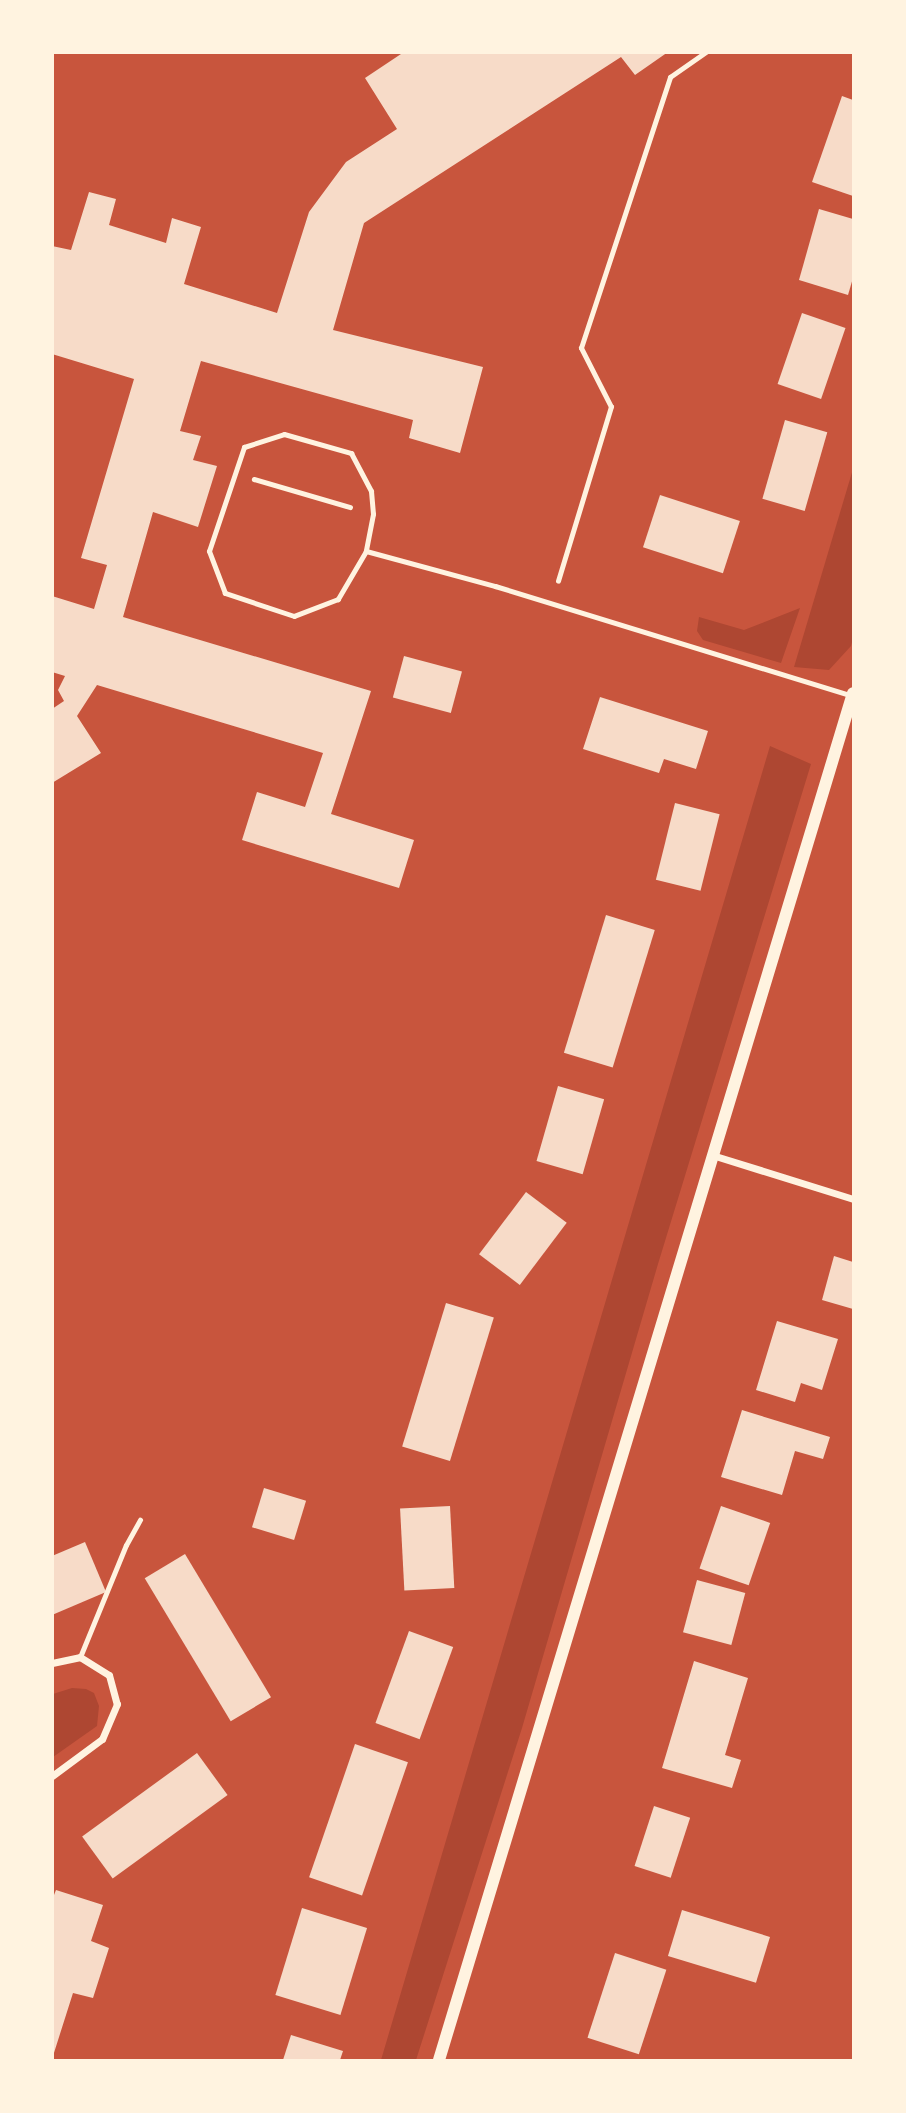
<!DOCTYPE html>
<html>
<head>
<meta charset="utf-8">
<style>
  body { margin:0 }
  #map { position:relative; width:906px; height:2113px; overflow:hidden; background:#c8553d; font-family:"Work Sans",sans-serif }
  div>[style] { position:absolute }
  .green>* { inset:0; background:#ae4732 }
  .building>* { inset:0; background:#f7dbc8; transform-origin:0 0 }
  .path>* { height:4.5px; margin:-2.25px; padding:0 2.25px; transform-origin:2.25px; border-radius:2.25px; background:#fff3e0 }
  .service>* { height:5px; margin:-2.5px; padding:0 2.5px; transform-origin:2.5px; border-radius:2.5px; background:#fff3e0 }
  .minor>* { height:7px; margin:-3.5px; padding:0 3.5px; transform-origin:3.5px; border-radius:3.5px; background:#fff3e0 }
  .tertiary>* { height:12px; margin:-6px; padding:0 6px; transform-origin:6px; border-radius:6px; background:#fff3e0 }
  span { translate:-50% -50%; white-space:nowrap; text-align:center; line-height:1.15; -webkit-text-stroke:5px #fff3e0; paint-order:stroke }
  .frame { position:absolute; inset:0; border:54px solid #fff3e0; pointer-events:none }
</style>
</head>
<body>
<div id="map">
  <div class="green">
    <div style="clip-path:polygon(853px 469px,853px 638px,851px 646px,829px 670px,794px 667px)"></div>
    <div style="clip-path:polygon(800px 608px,781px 663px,703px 640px,697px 631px,699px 617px,744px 630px)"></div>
    <div style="clip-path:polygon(770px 746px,811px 764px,658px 1264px,522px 1728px,416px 2060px,381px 2060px)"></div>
    <div style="clip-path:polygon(72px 1688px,86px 1689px,94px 1693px,99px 1706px,97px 1726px,53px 1757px,53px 1694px)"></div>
  </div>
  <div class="building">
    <div style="clip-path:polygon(404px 52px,668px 52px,635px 75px,621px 57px,364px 223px,333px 330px,483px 367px,460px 453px,409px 438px,413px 420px,201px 361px,180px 431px,201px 436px,193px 460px,217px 466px,198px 527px,153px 512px,123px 617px,371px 691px,331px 814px,414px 840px,399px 888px,242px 840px,257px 792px,305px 807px,323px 753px,97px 685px,77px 716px,101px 753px,52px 783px,52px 709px,64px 701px,58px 690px,65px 676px,52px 672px,52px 596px,94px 609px,107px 565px,81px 558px,134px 379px,52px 354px,52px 246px,71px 250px,89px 192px,116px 199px,109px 225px,166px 243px,172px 218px,201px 227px,184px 284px,277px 313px,309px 212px,346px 162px,397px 129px,365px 78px)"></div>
    <div style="clip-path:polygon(842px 96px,853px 100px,853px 196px,812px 182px)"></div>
    <div style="clip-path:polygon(819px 209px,853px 219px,853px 278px,848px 295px,799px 280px)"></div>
    <div style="left:802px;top:313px;width:46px;height:75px;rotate:19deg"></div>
    <div style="left:785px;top:420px;width:44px;height:82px;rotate:16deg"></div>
    <div style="left:660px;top:495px;width:84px;height:55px;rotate:18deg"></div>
    <div style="left:404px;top:656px;width:60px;height:43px;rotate:15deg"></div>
    <div style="clip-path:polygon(600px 697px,708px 731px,696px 769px,664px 759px,659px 773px,583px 749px)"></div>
    <div style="left:675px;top:803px;width:46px;height:79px;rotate:14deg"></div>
    <div style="left:606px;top:915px;width:51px;height:144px;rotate:17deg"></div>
    <div style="left:558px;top:1086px;width:48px;height:78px;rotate:16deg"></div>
    <div style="left:526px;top:1192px;width:51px;height:78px;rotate:37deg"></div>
    <div style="clip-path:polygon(834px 1256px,853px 1262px,853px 1309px,822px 1300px)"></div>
    <div style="left:446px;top:1303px;width:50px;height:150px;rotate:17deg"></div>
    <div style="clip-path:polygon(777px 1321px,838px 1339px,822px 1390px,801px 1383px,795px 1402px,756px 1390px)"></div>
    <div style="clip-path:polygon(742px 1410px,830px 1437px,823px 1459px,795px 1451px,782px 1495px,721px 1477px)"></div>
    <div style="left:264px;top:1488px;width:44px;height:41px;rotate:17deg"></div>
    <div style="left:450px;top:1506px;width:82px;height:50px;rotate:87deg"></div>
    <div style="left:721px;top:1506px;width:52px;height:66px;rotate:19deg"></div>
    <div style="clip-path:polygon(85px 1542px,106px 1592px,52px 1615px,52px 1556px)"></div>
    <div style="left:185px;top:1554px;width:167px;height:47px;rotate:59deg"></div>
    <div style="left:697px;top:1580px;width:50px;height:54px;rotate:15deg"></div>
    <div style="left:409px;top:1631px;width:47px;height:98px;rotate:20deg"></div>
    <div style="clip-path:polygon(694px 1661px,748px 1678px,725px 1755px,741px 1760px,732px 1788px,662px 1768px)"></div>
    <div style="left:355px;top:1744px;width:56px;height:141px;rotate:19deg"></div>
    <div style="left:197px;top:1753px;width:52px;height:142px;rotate:54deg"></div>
    <div style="left:654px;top:1806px;width:38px;height:63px;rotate:18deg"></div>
    <div style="clip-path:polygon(56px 1890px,103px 1905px,91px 1941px,109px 1948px,93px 1998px,73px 1993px,53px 2056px,52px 1900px)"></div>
    <div style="left:302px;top:1908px;width:68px;height:91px;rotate:17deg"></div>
    <div style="left:682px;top:1910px;width:92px;height:48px;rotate:17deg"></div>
    <div style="left:615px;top:1953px;width:54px;height:89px;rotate:18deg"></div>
    <div style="clip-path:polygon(291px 2035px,343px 2051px,340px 2060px,283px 2060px)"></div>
  </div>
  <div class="path">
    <div style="left:254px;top:479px;width:100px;rotate:16.3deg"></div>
    <div style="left:558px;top:581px;width:182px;rotate:-73.1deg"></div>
    <div style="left:611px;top:407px;width:66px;rotate:-117deg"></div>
    <div style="left:581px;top:348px;width:285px;rotate:-71.8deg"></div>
    <div style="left:670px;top:77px;width:44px;rotate:-34.8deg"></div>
  </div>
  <div class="service">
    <div style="left:284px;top:434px;width:70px;rotate:15.8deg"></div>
    <div style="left:351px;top:453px;width:43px;rotate:62.2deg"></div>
    <div style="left:371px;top:491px;width:23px;rotate:85deg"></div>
    <div style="left:373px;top:514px;width:38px;rotate:101deg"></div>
    <div style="left:366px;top:551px;width:56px;rotate:120.3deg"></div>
    <div style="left:338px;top:599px;width:47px;rotate:158.9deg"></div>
    <div style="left:294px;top:616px;width:73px;rotate:-161.6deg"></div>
    <div style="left:225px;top:593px;width:45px;rotate:-110.9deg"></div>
    <div style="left:209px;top:551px;width:110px;rotate:-71.4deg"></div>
    <div style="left:244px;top:447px;width:42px;rotate:-18deg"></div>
    <div style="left:366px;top:551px;width:134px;rotate:15.2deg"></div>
    <div style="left:495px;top:586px;width:374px;rotate:17.1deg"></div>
    <div style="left:80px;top:1657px;width:121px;rotate:-67.7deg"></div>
    <div style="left:126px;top:1545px;width:29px;rotate:-61deg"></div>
  </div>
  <div class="minor">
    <div style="left:712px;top:1155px;width:148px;rotate:17.3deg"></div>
    <div style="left:52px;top:1663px;width:29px;rotate:-12deg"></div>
    <div style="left:80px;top:1657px;width:34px;rotate:32deg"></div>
    <div style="left:109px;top:1675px;width:30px;rotate:75deg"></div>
    <div style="left:117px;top:1704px;width:38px;rotate:113deg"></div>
    <div style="left:102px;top:1739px;width:62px;rotate:143.5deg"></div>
  </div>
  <div class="tertiary">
    <div style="left:439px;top:2060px;width:1428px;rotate:-73.15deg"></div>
  </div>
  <div class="frame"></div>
</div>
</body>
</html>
